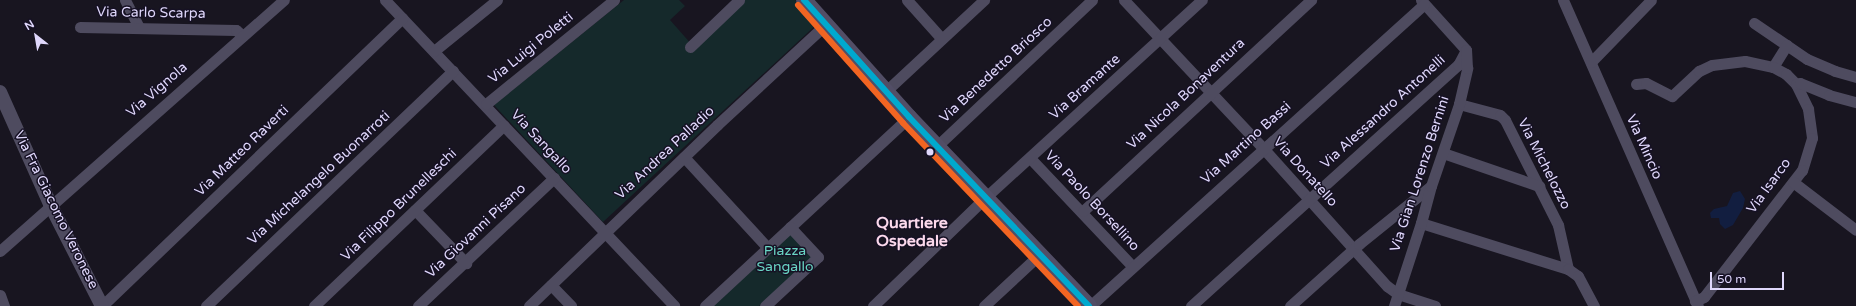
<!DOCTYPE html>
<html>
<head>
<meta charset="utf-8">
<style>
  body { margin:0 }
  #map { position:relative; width:1856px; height:306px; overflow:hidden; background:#181520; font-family:"Varela Round",sans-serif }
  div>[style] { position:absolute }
  .green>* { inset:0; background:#15292b }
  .water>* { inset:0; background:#121e40 }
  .minor>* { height:11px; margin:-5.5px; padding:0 5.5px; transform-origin:5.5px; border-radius:5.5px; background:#4e4b5f }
  .tertiary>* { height:14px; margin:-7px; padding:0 7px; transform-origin:7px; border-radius:7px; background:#4e4b5f }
  .secondary>* { height:16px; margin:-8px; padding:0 8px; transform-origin:8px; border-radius:8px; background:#524e66 }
  .bus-1>* { height:6px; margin:-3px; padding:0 3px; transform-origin:3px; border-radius:3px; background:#00a9ce }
  .bus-2>* { height:6px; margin:-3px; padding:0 3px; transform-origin:3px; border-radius:3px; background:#f26522 }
  .dots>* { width:11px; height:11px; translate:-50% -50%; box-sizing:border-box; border:2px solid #161124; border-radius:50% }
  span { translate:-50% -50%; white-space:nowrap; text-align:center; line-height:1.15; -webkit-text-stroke:3px #161124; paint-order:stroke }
  .street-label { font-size:14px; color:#dfd7fb }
  .park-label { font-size:14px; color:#69d5c4 }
  .quarter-label { font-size:16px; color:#fcd9ec; font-weight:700 }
  .north { position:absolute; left:16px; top:16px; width:40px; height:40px; -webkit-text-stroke:3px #161124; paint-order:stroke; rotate:329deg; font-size:11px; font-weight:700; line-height:16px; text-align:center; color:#dfd7fb }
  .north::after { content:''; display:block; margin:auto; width:14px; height:18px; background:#dfd7fb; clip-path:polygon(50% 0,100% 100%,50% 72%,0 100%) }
  .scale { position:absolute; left:1710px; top:272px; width:74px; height:18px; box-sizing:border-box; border:2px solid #dfd7fb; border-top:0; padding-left:5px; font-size:12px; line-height:14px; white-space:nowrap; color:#dfd7fb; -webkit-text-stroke:3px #161124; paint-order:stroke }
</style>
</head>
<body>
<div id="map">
  <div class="green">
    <div style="clip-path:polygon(624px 0,679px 0,685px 6px,670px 20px,693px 46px,744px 0,795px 0,817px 24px,603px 222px,494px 105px)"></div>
    <div style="clip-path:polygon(790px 233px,813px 256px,759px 306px,713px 306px)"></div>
  </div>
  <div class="water">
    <div style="clip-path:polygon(1740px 191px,1745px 199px,1743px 208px,1733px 225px,1725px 229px,1720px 224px,1719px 218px,1711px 218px,1710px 213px,1714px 209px,1727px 206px,1733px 193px)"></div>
  </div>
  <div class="minor">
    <div style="left:125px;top:0;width:30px;rotate:63deg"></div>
    <div style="left:385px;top:0;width:421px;rotate:46.6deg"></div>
    <div style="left:907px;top:0;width:52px;rotate:48.1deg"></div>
    <div style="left:1124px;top:0;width:203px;rotate:46.8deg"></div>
    <div style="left:1263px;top:148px;width:186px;rotate:48.1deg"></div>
    <div style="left:1387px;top:286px;width:14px;rotate:36deg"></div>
    <div style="left:1398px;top:294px;width:39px;rotate:18deg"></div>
    <div style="left:1421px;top:0;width:67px;rotate:48deg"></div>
    <div style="left:1563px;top:0;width:334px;rotate:66.2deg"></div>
    <div style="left:1754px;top:23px;width:64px;rotate:34.2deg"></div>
    <div style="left:1807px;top:59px;width:30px;rotate:23deg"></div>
    <div style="left:1835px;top:71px;width:22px;rotate:16deg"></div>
    <div style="left:80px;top:27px;width:156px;rotate:1.1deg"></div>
    <div style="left:236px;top:30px;width:9px;rotate:41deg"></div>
    <div style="left:690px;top:47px;width:68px;rotate:-43.8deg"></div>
    <div style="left:434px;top:51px;width:81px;rotate:-39deg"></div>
    <div style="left:1591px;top:62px;width:86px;rotate:-45.9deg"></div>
    <div style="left:1773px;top:67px;width:26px;rotate:-58deg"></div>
    <div style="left:1636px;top:84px;width:10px;rotate:-6deg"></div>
    <div style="left:1646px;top:83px;width:29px;rotate:27deg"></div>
    <div style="left:1672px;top:96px;width:37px;rotate:-43deg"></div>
    <div style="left:1699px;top:71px;width:14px;rotate:-25deg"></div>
    <div style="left:1712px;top:65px;width:33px;rotate:-7deg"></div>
    <div style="left:1745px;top:61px;width:29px;rotate:12deg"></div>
    <div style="left:1773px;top:67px;width:15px;rotate:28deg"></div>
    <div style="left:1786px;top:74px;width:14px;rotate:45deg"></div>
    <div style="left:1796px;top:84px;width:28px;rotate:64deg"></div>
    <div style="left:1808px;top:109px;width:29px;rotate:82deg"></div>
    <div style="left:1812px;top:138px;width:34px;rotate:107deg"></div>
    <div style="left:1802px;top:170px;width:160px;rotate:127.7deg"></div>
    <div style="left:1704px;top:297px;width:10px;rotate:156deg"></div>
    <div style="left:1796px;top:84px;width:4px;rotate:-14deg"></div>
    <div style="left:1800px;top:83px;width:31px;rotate:22deg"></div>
    <div style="left:1829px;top:95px;width:28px;rotate:15deg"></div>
    <div style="left:886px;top:91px;width:134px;rotate:-42.9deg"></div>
    <div style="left:486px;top:104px;width:165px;rotate:-39.1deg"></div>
    <div style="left:1459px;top:104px;width:42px;rotate:15deg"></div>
    <div style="left:1500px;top:115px;width:7px;rotate:45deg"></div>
    <div style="left:1505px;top:120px;width:118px;rotate:63.2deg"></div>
    <div style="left:1558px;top:225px;width:45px;rotate:77.2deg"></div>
    <div style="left:937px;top:146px;width:213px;rotate:-43.3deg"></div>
    <div style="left:1443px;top:153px;width:102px;rotate:19deg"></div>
    <div style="left:684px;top:157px;width:122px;rotate:47.3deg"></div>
    <div style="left:1030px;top:158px;width:149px;rotate:46.6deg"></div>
    <div style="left:1793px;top:182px;width:79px;rotate:37.3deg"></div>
    <div style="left:415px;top:210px;width:74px;rotate:46.1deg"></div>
    <div style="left:1083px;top:211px;width:311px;rotate:-42.8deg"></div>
    <div style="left:1421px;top:223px;width:154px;rotate:17.4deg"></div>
    <div style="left:1568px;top:269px;width:12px;rotate:35deg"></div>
    <div style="left:1578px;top:276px;width:34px;rotate:62deg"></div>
    <div style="left:0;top:251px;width:379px;rotate:-41.5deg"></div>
    <div style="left:551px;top:285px;width:29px;rotate:46deg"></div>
    <div style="left:0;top:295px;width:12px;rotate:70deg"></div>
    <div style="left:102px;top:306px;width:416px;rotate:-43.8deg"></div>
    <div style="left:206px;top:306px;width:341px;rotate:-43.6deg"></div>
    <div style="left:314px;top:306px;width:262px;rotate:-43.6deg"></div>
    <div style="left:418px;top:306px;width:187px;rotate:-43.3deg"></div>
    <div style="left:529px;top:306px;width:261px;rotate:-43.9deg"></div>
    <div style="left:717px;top:125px;width:147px;rotate:-42.8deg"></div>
    <div style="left:705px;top:306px;width:278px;rotate:-42.8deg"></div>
    <div style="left:765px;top:306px;width:72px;rotate:-42.8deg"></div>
    <div style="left:818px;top:257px;width:41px;rotate:-133deg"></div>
    <div style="left:873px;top:306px;width:158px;rotate:-44deg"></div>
    <div style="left:987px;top:196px;width:291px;rotate:-42.4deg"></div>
    <div style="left:984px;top:306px;width:78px;rotate:-42.9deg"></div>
    <div style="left:1090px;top:306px;width:450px;rotate:-42.1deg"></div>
    <div style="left:1191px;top:306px;width:360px;rotate:-42.1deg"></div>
    <div style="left:1458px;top:65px;width:17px;rotate:-62deg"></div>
    <div style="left:1290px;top:306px;width:93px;rotate:-41.9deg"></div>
    <div style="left:1359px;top:244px;width:92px;rotate:-38.9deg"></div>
    <div style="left:1394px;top:306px;width:87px;rotate:-72deg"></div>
    <div style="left:1421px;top:223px;width:38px;rotate:-75deg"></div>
    <div style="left:1431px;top:186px;width:87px;rotate:-71.1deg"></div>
    <div style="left:1459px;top:104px;width:37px;rotate:-77deg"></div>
    <div style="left:1467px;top:68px;width:18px;rotate:-93deg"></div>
  </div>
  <div class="tertiary">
    <div style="left:0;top:92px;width:123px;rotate:65.9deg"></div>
    <div style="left:50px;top:204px;width:114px;rotate:63deg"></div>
  </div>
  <div class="secondary">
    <div style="left:804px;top:0;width:157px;rotate:48.1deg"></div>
    <div style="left:909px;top:117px;width:261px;rotate:46.4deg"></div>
  </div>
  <div class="bus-1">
    <div style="left:804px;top:0;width:157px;rotate:48.1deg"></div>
    <div style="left:909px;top:117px;width:261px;rotate:46.4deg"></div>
  </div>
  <div class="bus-2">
    <div style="left:798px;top:5px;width:158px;rotate:48.3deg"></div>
    <div style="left:903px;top:123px;width:253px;rotate:46.3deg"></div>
  </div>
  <div class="dots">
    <div style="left:930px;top:152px;background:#dfd7fb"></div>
  </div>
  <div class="street-label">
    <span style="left:151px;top:13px;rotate:1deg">Via Carlo Scarpa</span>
    <span style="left:531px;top:48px;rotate:-39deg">Via Luigi Poletti</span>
    <span style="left:996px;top:70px;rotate:-43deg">Via Benedetto Briosco</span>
    <span style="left:1085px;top:87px;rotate:-42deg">Via Bramante</span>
    <span style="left:157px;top:90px;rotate:-41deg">Via Vignola</span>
    <span style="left:1186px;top:94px;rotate:-43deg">Via Nicola Bonaventura</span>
    <span style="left:1383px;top:112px;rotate:-42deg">Via Alessandro Antonelli</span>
    <span style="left:541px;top:142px;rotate:47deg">Via Sangallo</span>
    <span style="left:1246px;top:143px;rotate:-42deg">Via Martino Bassi</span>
    <span style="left:1644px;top:147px;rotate:66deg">Via Mincio</span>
    <span style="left:242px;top:151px;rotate:-44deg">Via Matteo Raverti</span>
    <span style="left:665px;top:153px;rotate:-43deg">Via Andrea Palladio</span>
    <span style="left:1544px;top:164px;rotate:63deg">Via Michelozzo</span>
    <span style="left:1305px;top:172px;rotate:48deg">Via Donatello</span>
    <span style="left:1420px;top:174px;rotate:-72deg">Via Gian Lorenzo Bernini</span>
    <span style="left:319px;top:178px;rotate:-43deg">Via Michelangelo Buonarroti</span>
    <span style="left:1769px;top:186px;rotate:-54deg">Via Isarco</span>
    <span style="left:1092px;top:201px;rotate:47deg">Via Paolo Borsellino</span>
    <span style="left:399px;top:205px;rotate:-44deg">Via Filippo Brunelleschi</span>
    <span style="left:56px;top:210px;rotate:64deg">Via Fra Giacomo Veronese</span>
    <span style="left:476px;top:231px;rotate:-43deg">Via Giovanni Pisano</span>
  </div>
  <div class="park-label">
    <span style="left:785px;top:259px">Piazza<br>Sangallo</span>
  </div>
  <div class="quarter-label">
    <span style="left:912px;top:232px">Quartiere<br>Ospedale</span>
  </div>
  <div class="north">N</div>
  <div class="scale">50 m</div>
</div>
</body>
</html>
